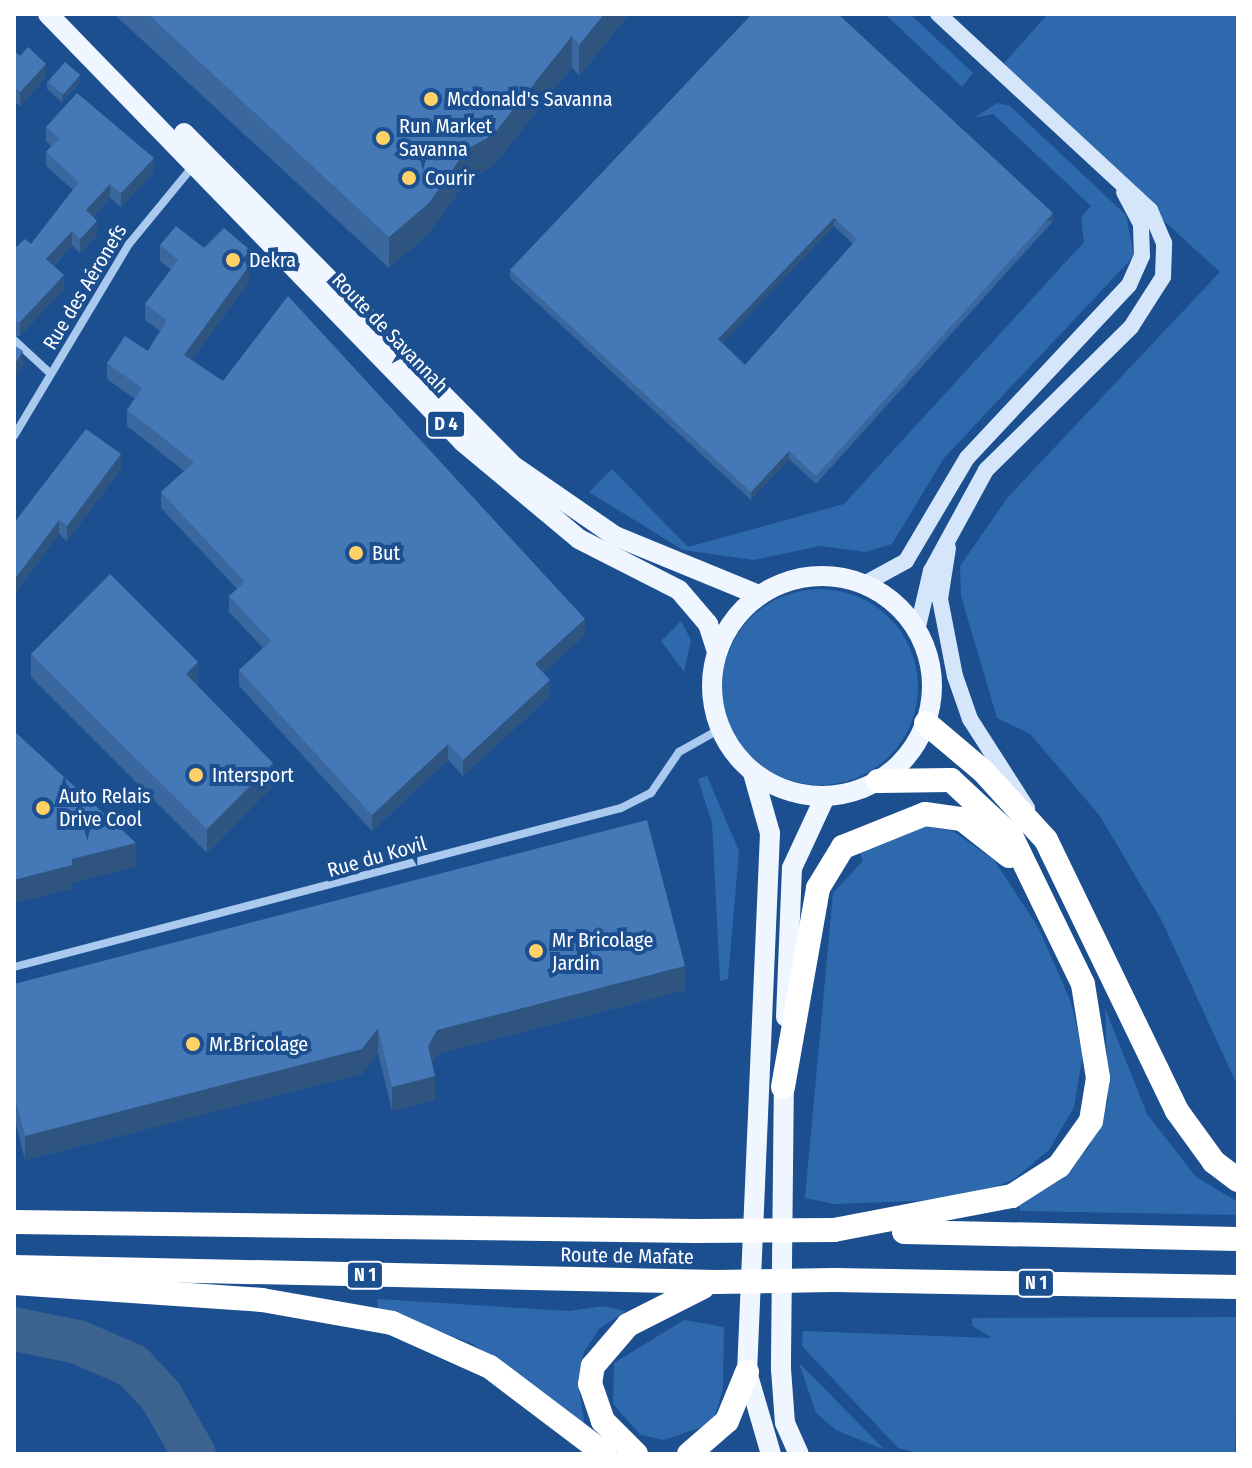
<!DOCTYPE html>
<html>
<head>
<meta charset="utf-8">
<style>
  body { margin:0 }
  #map { position:relative; width:1252px; height:1468px; overflow:hidden; background:#1b4f8f; font-family:"Fira Sans Condensed",sans-serif }
  div>[style] { position:absolute }
  .green>* { inset:0; background:#2e69ad }
  .round { border-radius:50% }
  .river>* { height:44px; margin:-22px; padding:0 22px; transform-origin:22px; border-radius:22px; background:#3c6290 }
  .street>* { height:8px; margin:-4px; padding:0 4px; transform-origin:4px; border-radius:4px; background:#a9c9ee }
  .secondary>* { height:16px; margin:-8px; padding:0 8px; transform-origin:8px; border-radius:8px; background:#d6e6fa }
  .primary>* { height:20px; margin:-10px; padding:0 10px; transform-origin:10px; border-radius:10px; background:#f0f6ff }
  .primary>.ring { margin:-10px; padding:0; box-sizing:content-box; background:none; border:20px solid #f0f6ff; border-radius:50% }
  .highway>* { height:24px; margin:-12px; padding:0 12px; transform-origin:12px; border-radius:12px; background:#fff }
  .highway-bridge>* { height:24px; margin:-12px; padding:0 12px; transform-origin:12px; border-radius:12px; background:#fff }
  .wall>* { inset:0; background:#3a679d }
  .shaded-wall>* { inset:0; background:#305480; transform-origin:0 0 }
  .building>* { inset:0; background:#4478b7; transform-origin:0 0 }
  .dots>* { width:22px; height:22px; translate:-50% -50%; box-sizing:border-box; border:4px solid #1b4f8f; border-radius:50% }
  span { translate:-50% -50%; white-space:nowrap; text-align:center; line-height:1.15; -webkit-text-stroke:8px #1b4f8f; paint-order:stroke }
  .shield-label span { padding:2px 6px; background:#1b4f8f; border:2px solid; border-radius:6px; -webkit-text-stroke-width:0 }
  .shield-label { font-size:18px; color:#fff; font-weight:700 }
  .poi-label { font-size:20px; color:#fff }
  .left { translate:0 -50%; text-align:left }
  .street-label { font-size:20px; color:#fff }
  .frame { position:absolute; inset:0; border:16px solid #fff; pointer-events:none }
</style>
</head>
<body>
<div id="map">
  <div class="green">
    <div style="clip-path:polygon(885px 14px,910px 14px,973px 73px,962px 87px)"></div>
    <div style="clip-path:polygon(1048px 14px,1238px 14px,1238px 1087px,1162px 921px,1100px 816px,1030px 734px,997px 718px,961px 596px,960px 566px,1008px 497px,1220px 272px,998px 70px)"></div>
    <div style="clip-path:polygon(997px 103px,1010px 106px,1126px 215px,1134px 256px,944px 458px,892px 544px,866px 552px,820px 546px,754px 560px,683px 550px,589px 492px,612px 469px,688px 547px,844px 504px,1084px 242px,1081px 217px,1091px 206px,993px 114px,974px 118px)"></div>
    <div class="round" style="left:722px;top:589px;width:196px;height:196px"></div>
    <div style="clip-path:polygon(681px 621px,691px 640px,684px 672px,661px 641px)"></div>
    <div style="clip-path:polygon(707px 776px,739px 851px,728px 979px,720px 981px,712px 823px,698px 779px)"></div>
    <div style="clip-path:polygon(923px 826px,953px 831px,994px 860px,1038px 927px,1071px 1002px,1083px 1054px,1074px 1107px,1049px 1150px,1014px 1179px,969px 1199px,834px 1204px,805px 1198px,833px 893px,863px 861px,859px 850px)"></div>
    <div style="clip-path:polygon(1105px 1008px,1147px 1114px,1196px 1177px,1238px 1202px,1238px 1215px,1020px 1211px,1019px 1204px,1059px 1180px,1089px 1147px,1108px 1101px)"></div>
    <div style="clip-path:polygon(377px 1299px,570px 1311px,603px 1306px,626px 1311px,599px 1329px,584px 1352px,578px 1380px,585px 1428px,473px 1344px,378px 1308px)"></div>
    <div style="clip-path:polygon(1238px 1317px,1235px 1454px,923px 1454px,898px 1448px,802px 1346px,803px 1331px,992px 1338px,972px 1326px,972px 1318px)"></div>
    <div style="clip-path:polygon(684px 1320px,724px 1327px,723px 1389px,713px 1423px,664px 1440px,641px 1435px,613px 1404px,614px 1363px)"></div>
    <div style="clip-path:polygon(799px 1363px,885px 1450px,836px 1430px,816px 1413px)"></div>
  </div>
  <div class="river">
    <div style="left:14px;top:1329px;width:65px;rotate:11.5deg"></div>
    <div style="left:78px;top:1342px;width:60px;rotate:23.6deg"></div>
    <div style="left:133px;top:1366px;width:41px;rotate:47deg"></div>
    <div style="left:161px;top:1396px;width:67px;rotate:60.4deg"></div>
  </div>
  <div class="street">
    <div style="left:14px;top:340px;width:50px;rotate:42.6deg"></div>
    <div style="left:14px;top:436px;width:224px;rotate:-59.1deg"></div>
    <div style="left:129px;top:244px;width:102px;rotate:-50.6deg"></div>
    <div style="left:14px;top:967px;width:627px;rotate:-14.68deg"></div>
    <div style="left:621px;top:808px;width:34px;rotate:-27deg"></div>
    <div style="left:651px;top:793px;width:50px;rotate:-55.7deg"></div>
    <div style="left:679px;top:752px;width:47px;rotate:-29.3deg"></div>
  </div>
  <div class="secondary">
    <div style="left:948px;top:548px;width:52px;rotate:98.9deg"></div>
    <div style="left:940px;top:599px;width:78px;rotate:79deg"></div>
    <div style="left:955px;top:676px;width:46px;rotate:70.8deg"></div>
    <div style="left:970px;top:719px;width:106px;rotate:57.4deg"></div>
    <div style="left:864px;top:584px;width:48px;rotate:-28.7deg"></div>
    <div style="left:906px;top:561px;width:120px;rotate:-59.4deg"></div>
    <div style="left:967px;top:458px;width:237px;rotate:-46.9deg"></div>
    <div style="left:1129px;top:285px;width:32px;rotate:-66deg"></div>
    <div style="left:1142px;top:256px;width:32px;rotate:-92deg"></div>
    <div style="left:1141px;top:224px;width:36px;rotate:-118deg"></div>
    <div style="left:917px;top:631px;width:62px;rotate:-76.9deg"></div>
    <div style="left:931px;top:571px;width:115px;rotate:-61.4deg"></div>
    <div style="left:986px;top:470px;width:204px;rotate:-44.6deg"></div>
    <div style="left:1131px;top:327px;width:59px;rotate:-57.4deg"></div>
    <div style="left:1163px;top:277px;width:34px;rotate:-88deg"></div>
    <div style="left:1164px;top:243px;width:36px;rotate:-113deg"></div>
    <div style="left:1150px;top:210px;width:289px;rotate:-137.2deg"></div>
  </div>
  <div class="primary">
    <div style="left:48px;top:14px;width:596px;rotate:45.88deg"></div>
    <div style="left:463px;top:442px;width:151px;rotate:39.9deg"></div>
    <div style="left:579px;top:539px;width:112px;rotate:27deg"></div>
    <div style="left:679px;top:590px;width:45px;rotate:49.5deg"></div>
    <div style="left:708px;top:624px;width:28px;rotate:72deg"></div>
    <div style="left:184px;top:133px;width:470px;rotate:45.3deg"></div>
    <div style="left:515px;top:467px;width:121px;rotate:34.6deg"></div>
    <div style="left:615px;top:536px;width:156px;rotate:22.3deg"></div>
    <div class="ring" style="left:712px;top:576px;width:200px;height:200px"></div>
    <div style="left:753px;top:773px;width:62px;rotate:74.2deg"></div>
    <div style="left:770px;top:833px;width:539px;rotate:92.44deg"></div>
    <div style="left:747px;top:1372px;width:85px;rotate:73.7deg"></div>
    <div style="left:786px;top:1017px;width:149px;rotate:-87.7deg"></div>
    <div style="left:792px;top:868px;width:78px;rotate:-65.1deg"></div>
    <div style="left:784px;top:1073px;width:296px;rotate:90.6deg"></div>
    <div style="left:781px;top:1369px;width:54px;rotate:85.8deg"></div>
    <div style="left:785px;top:1423px;width:34px;rotate:66deg"></div>
  </div>
  <div class="highway">
    <div style="left:926px;top:723px;width:75px;rotate:40.1deg"></div>
    <div style="left:983px;top:771px;width:93px;rotate:47.6deg"></div>
    <div style="left:1046px;top:840px;width:301px;rotate:64.2deg"></div>
    <div style="left:1177px;top:1111px;width:63px;rotate:54deg"></div>
    <div style="left:1214px;top:1162px;width:30px;rotate:37deg"></div>
    <div style="left:783px;top:1087px;width:202px;rotate:-80deg"></div>
    <div style="left:818px;top:888px;width:48px;rotate:-58.6deg"></div>
    <div style="left:843px;top:847px;width:88px;rotate:-21.9deg"></div>
    <div style="left:925px;top:814px;width:37px;rotate:8deg"></div>
    <div style="left:962px;top:819px;width:60px;rotate:38.2deg"></div>
    <div style="left:14px;top:1222px;width:682px;rotate:0.76deg"></div>
    <div style="left:834px;top:1230px;width:181px;rotate:-10.8deg"></div>
    <div style="left:1012px;top:1196px;width:56px;rotate:-32.6deg"></div>
    <div style="left:1059px;top:1166px;width:55px;rotate:-54.6deg"></div>
    <div style="left:1091px;top:1121px;width:44px;rotate:-80.8deg"></div>
    <div style="left:1098px;top:1078px;width:95px;rotate:-99.1deg"></div>
    <div style="left:1083px;top:984px;width:165px;rotate:-115.9deg"></div>
    <div style="left:1011px;top:836px;width:82px;rotate:-137deg"></div>
    <div style="left:951px;top:780px;width:73px;rotate:179.2deg"></div>
    <div style="left:904px;top:1232px;width:334px;rotate:1.2deg"></div>
    <div style="left:14px;top:1267px;width:703px;rotate:1.22deg"></div>
    <div style="left:834px;top:1280px;width:404px;rotate:1deg"></div>
    <div style="left:14px;top:1283px;width:249px;rotate:3.9deg"></div>
    <div style="left:262px;top:1300px;width:132px;rotate:10deg"></div>
    <div style="left:392px;top:1323px;width:107px;rotate:24.2deg"></div>
    <div style="left:490px;top:1367px;width:144px;rotate:37.1deg"></div>
    <div style="left:636px;top:1454px;width:47px;rotate:-135deg"></div>
    <div style="left:603px;top:1421px;width:39px;rotate:-109deg"></div>
    <div style="left:590px;top:1384px;width:18px;rotate:-81deg"></div>
    <div style="left:593px;top:1366px;width:54px;rotate:-49.5deg"></div>
    <div style="left:628px;top:1325px;width:84px;rotate:-26.9deg"></div>
    <div style="left:689px;top:1454px;width:50px;rotate:-41deg"></div>
    <div style="left:727px;top:1421px;width:53px;rotate:-67.8deg"></div>
  </div>
  <div class="highway-bridge">
    <div style="left:696px;top:1231px;width:138px;rotate:-0.4deg"></div>
    <div style="left:717px;top:1282px;width:117px;rotate:-1deg"></div>
  </div>
  <div class="wall">
    <div style="clip-path:polygon(114px 14px,629px 14px,579px 76px,572px 67px,493px 166px,467px 180px,429px 233px,389px 268px)"></div>
    <div style="clip-path:polygon(evenodd,752px 14px,1053px 221px,816px 484px,789px 459px,751px 500px,510px 278px,510px 270px,752px 14px,834px 226px,853px 244px,745px 365px,722px 343px,834px 226px)"></div>
    <div style="clip-path:polygon(14px 51px,46px 77px,20px 106px,14px 101px)"></div>
    <div style="clip-path:polygon(47px 81px,80px 83px,62px 102px,47px 89px)"></div>
    <div style="clip-path:polygon(46px 127px,154px 172px,121px 207px,110px 198px,93px 217px,97px 235px,80px 253px,72px 245px,54px 266px,64px 289px,20px 336px,14px 336px,14px 249px,31px 244px,73px 190px,46px 166px,46px 152px,51px 146px,46px 141px)"></div>
    <div style="clip-path:polygon(160px 245px,204px 248px,250px 266px,249px 267px,249px 282px,191px 360px,585px 635px,543px 673px,550px 696px,463px 776px,448px 760px,372px 831px,239px 686px,239px 670px,263px 648px,229px 612px,229px 596px,237px 589px,161px 508px,161px 492px,184px 471px,127px 426px,127px 410px,135px 399px,107px 379px,107px 363px,148px 351px,160px 331px,145px 320px,145px 304px,171px 270px,160px 261px)"></div>
    <div style="clip-path:polygon(121px 469px,67px 541px,59px 534px,14px 595px,14px 523px)"></div>
    <div style="clip-path:polygon(31px 654px,197px 686px,273px 786px,207px 853px,31px 677px)"></div>
    <div style="clip-path:polygon(14px 984px,685px 990px,437px 1054px,432px 1063px,435px 1100px,392px 1111px,378px 1053px,362px 1074px,25px 1160px,14px 1117px)"></div>
  </div>
  <div class="shaded-wall">
    <div style="clip-path:polygon(604px 14px,629px 14px,579px 76px,579px 45px)"></div>
    <div style="clip-path:polygon(572px 36px,572px 67px,493px 166px,467px 180px,429px 233px,389px 268px,389px 237px)"></div>
    <div style="clip-path:polygon(46px 64px,46px 77px,20px 106px,20px 92px)"></div>
    <div style="clip-path:polygon(80px 75px,80px 83px,62px 102px,62px 94px)"></div>
    <div style="clip-path:polygon(154px 158px,154px 172px,121px 207px,121px 193px)"></div>
    <div style="clip-path:polygon(110px 184px,110px 198px,86px 224px,86px 210px)"></div>
    <div style="left:1053px;top:213px;width:8px;height:354px;rotate:90deg"></div>
    <div style="clip-path:polygon(834px 218px,834px 226px,718px 348px,718px 339px)"></div>
    <div style="clip-path:polygon(97px 221px,97px 235px,80px 253px,80px 239px)"></div>
    <div style="clip-path:polygon(72px 231px,72px 245px,46px 273px,46px 259px)"></div>
    <div style="clip-path:polygon(250px 250px,249px 282px,184px 371px,184px 355px,242px 260px)"></div>
    <div style="clip-path:polygon(64px 275px,64px 289px,20px 336px,20px 322px)"></div>
    <div style="clip-path:polygon(23px 351px,23px 365px,14px 380px,14px 365px)"></div>
    <div style="clip-path:polygon(789px 451px,789px 459px,751px 500px,751px 492px)"></div>
    <div style="clip-path:polygon(121px 454px,121px 469px,67px 541px,67px 526px)"></div>
    <div style="clip-path:polygon(59px 520px,59px 534px,14px 595px,14px 580px)"></div>
    <div style="clip-path:polygon(585px 619px,585px 635px,535px 680px,535px 664px)"></div>
    <div style="clip-path:polygon(198px 662px,198px 686px,186px 674px)"></div>
    <div style="clip-path:polygon(550px 680px,550px 696px,463px 776px,463px 760px)"></div>
    <div style="clip-path:polygon(448px 744px,448px 760px,372px 831px,372px 815px)"></div>
    <div style="clip-path:polygon(273px 763px,273px 786px,207px 853px,207px 829px)"></div>
    <div style="clip-path:polygon(136px 843px,136px 867px,72px 883px,72px 889px,14px 903px,14px 880px,72px 859px)"></div>
    <div style="clip-path:polygon(685px 966px,685px 990px,437px 1054px,428px 1071px,428px 1046px,437px 1030px)"></div>
    <div style="clip-path:polygon(378px 1028px,378px 1053px,362px 1074px,25px 1160px,25px 1136px)"></div>
    <div style="clip-path:polygon(435px 1076px,435px 1100px,392px 1111px,392px 1087px)"></div>
  </div>
  <div class="building">
    <div style="clip-path:polygon(148px 14px,604px 14px,579px 45px,572px 36px,493px 135px,467px 149px,429px 203px,389px 237px)"></div>
    <div style="clip-path:polygon(evenodd,752px 14px,838px 14px,1053px 213px,816px 476px,789px 451px,751px 492px,510px 270px,752px 14px,834px 218px,857px 239px,745px 365px,718px 339px,834px 218px)"></div>
    <div style="clip-path:polygon(28px 47px,46px 64px,20px 92px,14px 87px,14px 51px,20px 56px)"></div>
    <div style="left:65px;top:62px;width:20px;height:26px;rotate:41deg"></div>
    <div style="clip-path:polygon(77px 93px,154px 158px,121px 193px,110px 184px,86px 210px,97px 221px,80px 239px,72px 231px,46px 259px,64px 275px,20px 322px,14px 322px,14px 249px,25px 239px,31px 244px,79px 182px,46px 152px,59px 139px,46px 127px)"></div>
    <div style="clip-path:polygon(176px 226px,204px 248px,224px 228px,250px 250px,242px 260px,249px 266px,184px 355px,223px 381px,288px 296px,585px 619px,535px 664px,550px 680px,463px 760px,448px 744px,372px 815px,239px 670px,271px 641px,229px 596px,245px 582px,161px 492px,194px 462px,127px 410px,142px 388px,107px 363px,125px 336px,148px 351px,167px 320px,145px 304px,178px 260px,160px 245px)"></div>
    <div style="clip-path:polygon(14px 345px,23px 351px,14px 365px)"></div>
    <div style="clip-path:polygon(86px 429px,121px 454px,67px 526px,59px 520px,14px 580px,14px 523px)"></div>
    <div style="clip-path:polygon(110px 574px,198px 662px,186px 674px,273px 763px,207px 829px,31px 654px)"></div>
    <div style="clip-path:polygon(14px 731px,136px 843px,72px 859px,72px 865px,14px 880px)"></div>
    <div style="clip-path:polygon(647px 820px,685px 966px,437px 1030px,428px 1046px,435px 1076px,392px 1087px,378px 1028px,362px 1049px,25px 1136px,14px 1093px,14px 984px)"></div>
  </div>
  <div class="dots">
    <div style="left:431px;top:99px;background:#ffd166"></div>
    <div style="left:383px;top:138px;background:#ffd166"></div>
    <div style="left:409px;top:178px;background:#ffd166"></div>
    <div style="left:233px;top:260px;background:#ffd166"></div>
    <div style="left:356px;top:553px;background:#ffd166"></div>
    <div style="left:196px;top:775px;background:#ffd166"></div>
    <div style="left:43px;top:808px;background:#ffd166"></div>
    <div style="left:536px;top:951px;background:#ffd166"></div>
    <div style="left:193px;top:1044px;background:#ffd166"></div>
  </div>
  <div class="shield-label">
    <span style="left:446px;top:424px">D 4</span>
    <span style="left:365px;top:1275px">N 1</span>
    <span style="left:1036px;top:1283px">N 1</span>
  </div>
  <div class="poi-label">
    <span class="left" style="left:447px;top:99px">Mcdonald's Savanna</span>
    <span class="left" style="left:399px;top:138px">Run Market<br>Savanna</span>
    <span class="left" style="left:425px;top:178px">Courir</span>
    <span class="left" style="left:249px;top:260px">Dekra</span>
    <span class="left" style="left:372px;top:553px">But</span>
    <span class="left" style="left:212px;top:775px">Intersport</span>
    <span class="left" style="left:59px;top:808px">Auto Relais<br>Drive Cool</span>
    <span class="left" style="left:552px;top:952px">Mr Bricolage<br>Jardin</span>
    <span class="left" style="left:209px;top:1044px">Mr.Bricolage</span>
  </div>
  <div class="street-label">
    <span style="left:85px;top:287px;rotate:-59deg">Rue des Aéronefs</span>
    <span style="left:390px;top:333px;rotate:46deg">Route de Savannah</span>
    <span style="left:377px;top:857px;rotate:-16deg">Rue du Kovil</span>
    <span style="left:627px;top:1256px;rotate:1deg">Route de Mafate</span>
  </div>
  <div class="frame"></div>
</div>
</body>
</html>
